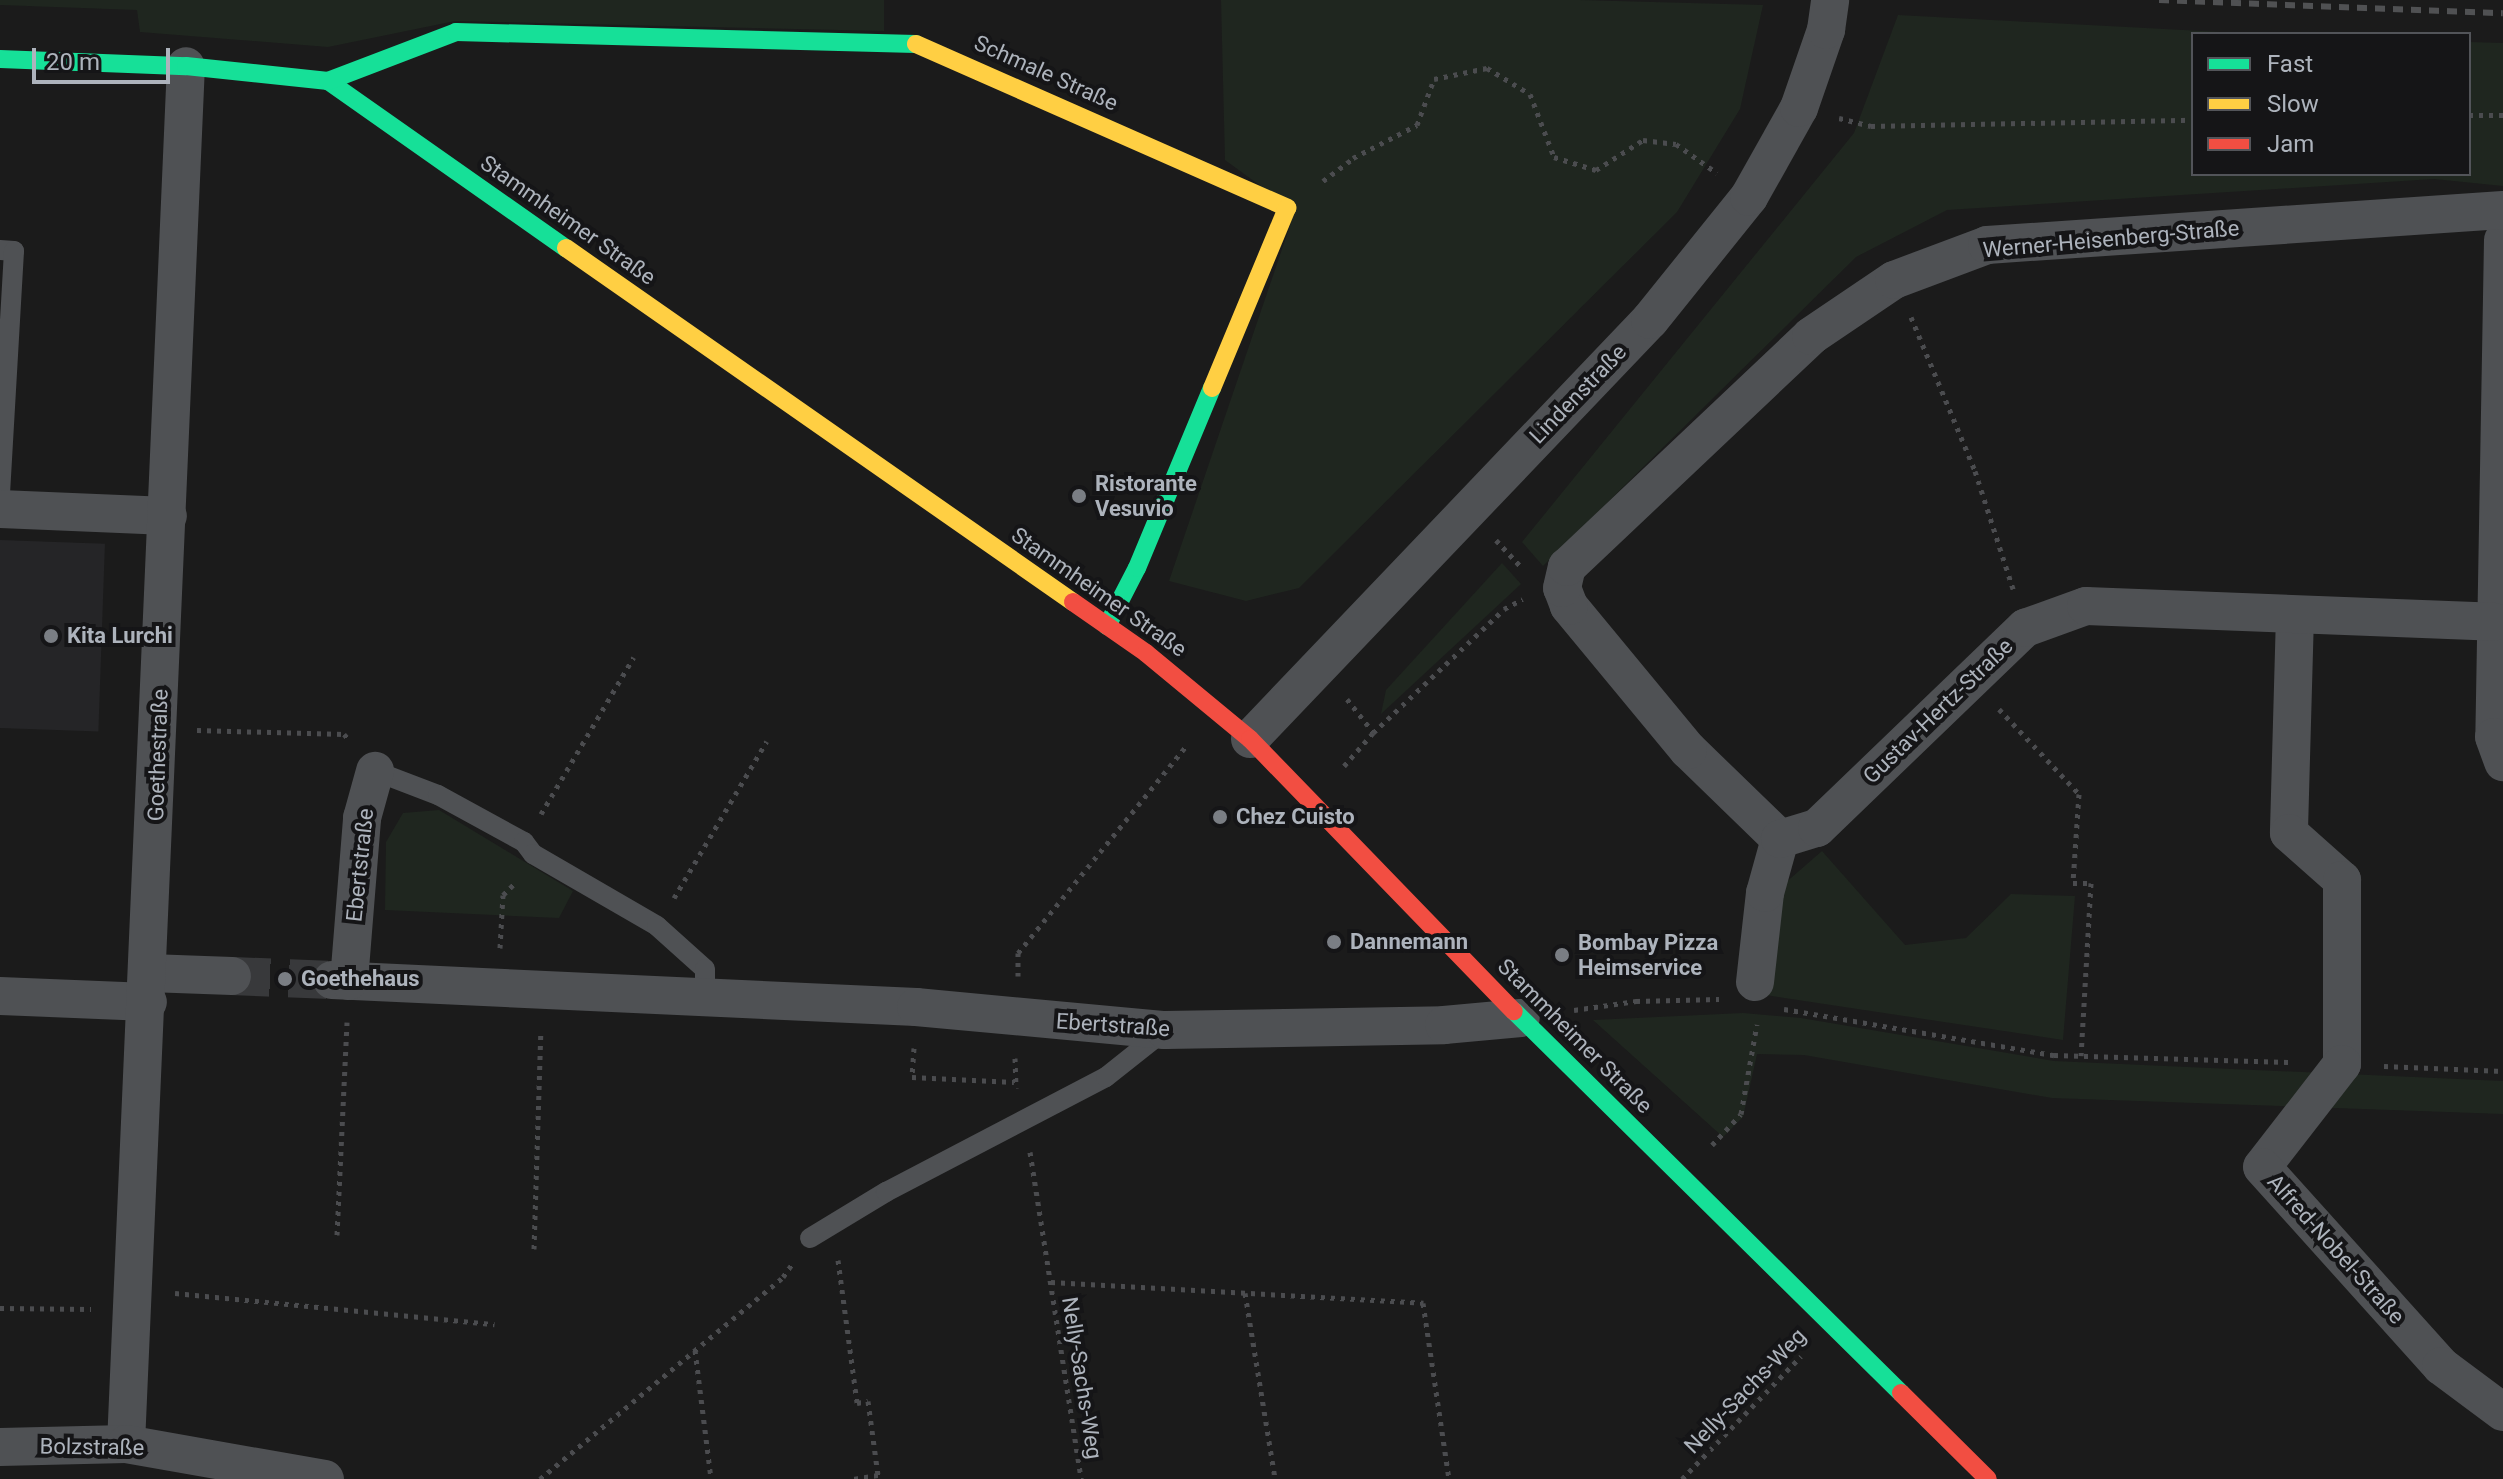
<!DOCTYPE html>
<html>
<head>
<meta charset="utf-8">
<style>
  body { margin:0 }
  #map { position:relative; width:2503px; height:1479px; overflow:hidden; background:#1b1b1b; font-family:Roboto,sans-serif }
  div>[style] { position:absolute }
  .built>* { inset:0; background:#252527; transform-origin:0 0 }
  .green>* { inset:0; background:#1f261f }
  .street-tunnel>* { height:38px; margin-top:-19px; transform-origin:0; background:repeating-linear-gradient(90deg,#38393b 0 38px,transparent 0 57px) }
  .path>* { height:5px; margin-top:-2.5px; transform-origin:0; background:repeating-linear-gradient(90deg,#4b4c4f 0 4px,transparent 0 10px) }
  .lane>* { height:20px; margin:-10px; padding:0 10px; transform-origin:10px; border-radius:10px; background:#4f5154 }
  .street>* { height:38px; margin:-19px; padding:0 19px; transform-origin:19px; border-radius:19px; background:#4f5154 }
  .fast>* { height:18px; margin:-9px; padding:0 9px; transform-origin:9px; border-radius:9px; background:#16e098 }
  .slow>* { height:18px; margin:-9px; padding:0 9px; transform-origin:9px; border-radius:9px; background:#ffcf43 }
  .jam>* { height:18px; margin:-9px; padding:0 9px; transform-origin:9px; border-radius:9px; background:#f24e42 }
  .rail>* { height:6px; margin-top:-3px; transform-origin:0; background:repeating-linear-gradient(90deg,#505153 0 10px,transparent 0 18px) }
  .dots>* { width:22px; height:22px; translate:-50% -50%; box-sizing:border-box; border:4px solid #151517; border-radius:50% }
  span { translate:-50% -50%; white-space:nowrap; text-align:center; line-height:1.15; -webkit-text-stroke:8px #151517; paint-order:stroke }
  .street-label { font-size:22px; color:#adb3bc }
  .poi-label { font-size:22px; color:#adb3bc; font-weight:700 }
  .left { translate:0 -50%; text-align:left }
  .legend { position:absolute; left:2191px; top:32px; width:280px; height:144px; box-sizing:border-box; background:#151517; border:2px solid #525459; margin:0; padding:10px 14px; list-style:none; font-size:24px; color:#adb3bc }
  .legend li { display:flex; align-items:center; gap:16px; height:40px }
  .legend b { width:40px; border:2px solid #525459 }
  .scale { position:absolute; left:32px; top:48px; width:138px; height:36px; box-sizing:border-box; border:4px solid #adb3bc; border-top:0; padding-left:10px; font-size:24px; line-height:28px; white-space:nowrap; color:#adb3bc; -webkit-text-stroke:6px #151517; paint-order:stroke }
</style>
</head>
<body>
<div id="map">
  <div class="built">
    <div style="left:0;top:540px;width:105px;height:188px;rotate:2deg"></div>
  </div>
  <div class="green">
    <div style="clip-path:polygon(0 0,884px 0,884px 31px,455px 21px,328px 47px,140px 32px,137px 10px,0 5px)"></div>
    <div style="clip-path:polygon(1221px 0,1579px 0,1763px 5px,1740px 109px,1677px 212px,1299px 588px,1246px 601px,1169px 581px,1295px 211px,1225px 160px)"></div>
    <div style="clip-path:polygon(1898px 15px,2259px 34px,2193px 34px,2193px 174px,2469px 174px,2469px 42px,2503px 43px,2503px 186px,2434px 179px,1947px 210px,1856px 257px,1543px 566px,1522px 542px,1854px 133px)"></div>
    <div style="clip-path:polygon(1502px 563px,1521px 584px,1381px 714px,1386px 690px)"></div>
    <div style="clip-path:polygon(439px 810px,573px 891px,559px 918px,385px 910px,386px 842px,403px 813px)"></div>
    <div style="clip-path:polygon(1822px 851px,1905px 945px,1966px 938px,2011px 894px,2075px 896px,2063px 1040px,1765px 995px,1776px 891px)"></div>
    <div style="clip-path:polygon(1743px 1013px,1801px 1018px,2054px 1061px,2503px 1081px,2503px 1114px,2052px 1098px,1804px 1055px,1757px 1054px,1743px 1117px,1723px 1137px,1593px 1020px)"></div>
  </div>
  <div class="street-tunnel">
    <div style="left:232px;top:976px;width:100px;rotate:2.3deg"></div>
  </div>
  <div class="path">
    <div style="left:2469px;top:115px;width:34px"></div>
    <div style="left:1839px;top:118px;width:33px;rotate:14deg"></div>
    <div style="left:1871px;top:126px;width:322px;rotate:-1.1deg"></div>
    <div style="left:1323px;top:181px;width:38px;rotate:-37deg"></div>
    <div style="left:1353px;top:158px;width:72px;rotate:-27.3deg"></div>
    <div style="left:1417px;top:125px;width:49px;rotate:-69.7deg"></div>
    <div style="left:1434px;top:79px;width:54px;rotate:-11.7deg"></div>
    <div style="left:1487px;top:68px;width:50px;rotate:31.2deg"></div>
    <div style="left:1530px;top:94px;width:67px;rotate:69.1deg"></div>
    <div style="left:1554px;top:157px;width:44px;rotate:17.2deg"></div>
    <div style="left:1596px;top:170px;width:56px;rotate:-32.6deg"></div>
    <div style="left:1643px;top:140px;width:33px;rotate:7deg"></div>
    <div style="left:1676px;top:144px;width:50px;rotate:35.3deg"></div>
    <div style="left:1911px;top:317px;width:167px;rotate:67.4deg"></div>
    <div style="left:1975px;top:471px;width:124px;rotate:72.1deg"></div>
    <div style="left:1496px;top:540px;width:38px;rotate:47deg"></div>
    <div style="left:1347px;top:699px;width:42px;rotate:51.8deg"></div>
    <div style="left:1999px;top:709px;width:117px;rotate:46.7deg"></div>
    <div style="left:2079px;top:794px;width:89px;rotate:93.9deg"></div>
    <div style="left:2073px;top:883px;width:18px"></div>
    <div style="left:2091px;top:883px;width:173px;rotate:93.3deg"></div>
    <div style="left:197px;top:730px;width:147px;rotate:1.6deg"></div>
    <div style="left:344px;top:734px;width:8px;rotate:50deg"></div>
    <div style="left:1344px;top:766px;width:44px;rotate:-48.7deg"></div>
    <div style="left:1373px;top:733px;width:180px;rotate:-43.4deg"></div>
    <div style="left:1504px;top:609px;width:21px;rotate:-28deg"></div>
    <div style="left:541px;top:814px;width:182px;rotate:-59.4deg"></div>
    <div style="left:674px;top:898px;width:182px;rotate:-59.4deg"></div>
    <div style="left:500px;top:948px;width:53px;rotate:-86.8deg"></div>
    <div style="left:503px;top:895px;width:17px;rotate:-45deg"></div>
    <div style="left:1018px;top:976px;width:23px;rotate:-90deg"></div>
    <div style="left:1018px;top:953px;width:267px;rotate:-50.9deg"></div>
    <div style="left:1784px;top:1009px;width:274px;rotate:9.7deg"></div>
    <div style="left:2054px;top:1055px;width:236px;rotate:1.7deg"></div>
    <div style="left:1574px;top:1010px;width:63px;rotate:-8.3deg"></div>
    <div style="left:1636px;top:1001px;width:83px;rotate:-1.4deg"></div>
    <div style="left:914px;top:1048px;width:29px;rotate:94deg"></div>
    <div style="left:912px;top:1077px;width:102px;rotate:2.8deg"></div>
    <div style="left:1015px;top:1058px;width:30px;rotate:88deg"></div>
    <div style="left:2384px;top:1066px;width:119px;rotate:2.4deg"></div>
    <div style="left:1712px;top:1145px;width:42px;rotate:-46.9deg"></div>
    <div style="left:1741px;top:1114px;width:91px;rotate:-79.9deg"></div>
    <div style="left:1030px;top:1152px;width:331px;rotate:81.1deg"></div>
    <div style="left:337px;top:1235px;width:213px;rotate:-87.3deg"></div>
    <div style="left:534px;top:1249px;width:218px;rotate:-88.2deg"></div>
    <div style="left:838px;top:1260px;width:144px;rotate:82.4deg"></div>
    <div style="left:857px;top:1403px;width:11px;rotate:-10deg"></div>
    <div style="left:868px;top:1401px;width:75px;rotate:82.3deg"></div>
    <div style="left:878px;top:1475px;width:25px;rotate:171deg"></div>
    <div style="left:1051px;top:1282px;width:373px;rotate:3.2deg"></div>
    <div style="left:1423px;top:1303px;width:178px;rotate:81.6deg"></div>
    <div style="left:175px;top:1293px;width:321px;rotate:5.6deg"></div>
    <div style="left:1245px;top:1293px;width:188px;rotate:80.8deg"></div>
    <div style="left:0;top:1308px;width:91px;rotate:0.6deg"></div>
    <div style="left:695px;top:1350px;width:130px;rotate:82.9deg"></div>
    <div style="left:540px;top:1479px;width:316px;rotate:-39.7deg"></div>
    <div style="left:783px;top:1277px;width:16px;rotate:-55deg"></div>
    <div style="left:1682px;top:1479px;width:171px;rotate:-45.9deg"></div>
  </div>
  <div class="lane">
    <div style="left:0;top:250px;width:14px;rotate:4deg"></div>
    <div style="left:14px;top:251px;width:246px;rotate:93.3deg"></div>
    <div style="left:375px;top:771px;width:67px;rotate:20.9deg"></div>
    <div style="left:438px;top:795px;width:98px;rotate:28.7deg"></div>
    <div style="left:524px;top:842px;width:15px;rotate:53deg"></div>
    <div style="left:533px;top:854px;width:143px;rotate:30.1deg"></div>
    <div style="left:657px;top:926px;width:64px;rotate:41.9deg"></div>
    <div style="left:705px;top:969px;width:28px;rotate:90deg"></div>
    <div style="left:810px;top:1238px;width:89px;rotate:-31.2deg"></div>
    <div style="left:886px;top:1192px;width:248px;rotate:-27.6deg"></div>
    <div style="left:1106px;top:1077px;width:75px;rotate:-38.5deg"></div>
  </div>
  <div class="street">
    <div style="left:2503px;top:240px;width:497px;rotate:91deg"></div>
    <div style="left:2494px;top:737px;width:27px;rotate:70deg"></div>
    <div style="left:0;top:509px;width:168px;rotate:2.4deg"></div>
    <div style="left:2295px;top:615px;width:218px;rotate:91.6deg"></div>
    <div style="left:2289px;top:833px;width:71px;rotate:41.6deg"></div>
    <div style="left:2342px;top:880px;width:184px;rotate:90deg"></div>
    <div style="left:2342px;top:1064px;width:130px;rotate:127.8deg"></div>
    <div style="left:2262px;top:1167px;width:268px;rotate:48deg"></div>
    <div style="left:2441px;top:1366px;width:77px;rotate:36.6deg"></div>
    <div style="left:1250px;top:739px;width:579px;rotate:-46.33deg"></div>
    <div style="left:1650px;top:320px;width:158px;rotate:-51.2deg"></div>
    <div style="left:1749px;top:197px;width:102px;rotate:-60.7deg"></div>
    <div style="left:1799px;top:108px;width:83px;rotate:-70.9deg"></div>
    <div style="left:1826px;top:30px;width:30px;rotate:-82deg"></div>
    <div style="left:1780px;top:839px;width:128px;rotate:-135.9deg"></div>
    <div style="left:1688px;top:750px;width:187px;rotate:-129.6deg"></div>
    <div style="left:1569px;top:606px;width:19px;rotate:-111deg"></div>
    <div style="left:1562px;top:588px;width:22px;rotate:-77deg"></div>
    <div style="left:1567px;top:567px;width:336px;rotate:-43.4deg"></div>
    <div style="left:1811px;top:336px;width:100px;rotate:-34deg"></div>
    <div style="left:1894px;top:280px;width:99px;rotate:-20.6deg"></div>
    <div style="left:1987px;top:245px;width:517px;rotate:-3.88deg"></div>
    <div style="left:149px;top:973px;width:83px;rotate:2.1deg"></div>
    <div style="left:332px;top:980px;width:585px;rotate:2.65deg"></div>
    <div style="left:916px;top:1007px;width:250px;rotate:5.3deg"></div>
    <div style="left:1165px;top:1030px;width:279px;rotate:-1deg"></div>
    <div style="left:1444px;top:1025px;width:77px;rotate:-5.2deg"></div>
    <div style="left:349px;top:981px;width:164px;rotate:-85.4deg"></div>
    <div style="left:362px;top:818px;width:49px;rotate:-74.5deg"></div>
    <div style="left:1755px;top:982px;width:90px;rotate:-83.6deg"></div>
    <div style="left:1765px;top:893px;width:56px;rotate:-74.5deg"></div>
    <div style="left:1780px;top:839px;width:39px;rotate:-17deg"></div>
    <div style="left:1817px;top:828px;width:289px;rotate:-43.9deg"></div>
    <div style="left:2025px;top:628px;width:65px;rotate:-19.8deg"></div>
    <div style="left:2086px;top:606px;width:408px;rotate:2.2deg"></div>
    <div style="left:0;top:996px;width:148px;rotate:2.3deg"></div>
    <div style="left:126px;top:1444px;width:1379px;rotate:-87.51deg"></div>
    <div style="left:0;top:1447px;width:126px;rotate:-1.4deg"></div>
    <div style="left:126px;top:1444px;width:202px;rotate:10deg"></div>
  </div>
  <div class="fast">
    <div style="left:0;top:59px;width:186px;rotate:2.2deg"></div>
    <div style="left:186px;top:66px;width:143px;rotate:6deg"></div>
    <div style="left:328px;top:81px;width:291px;rotate:35.1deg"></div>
    <div style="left:328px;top:81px;width:137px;rotate:-20.9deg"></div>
    <div style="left:456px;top:32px;width:460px;rotate:1.5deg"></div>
    <div style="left:1107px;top:626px;width:65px;rotate:-62.7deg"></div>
    <div style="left:1137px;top:568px;width:195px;rotate:-67.4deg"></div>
    <div style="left:1514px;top:1011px;width:544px;rotate:44.63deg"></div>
  </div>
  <div class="slow">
    <div style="left:916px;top:44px;width:406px;rotate:23.8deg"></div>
    <div style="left:1287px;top:208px;width:195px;rotate:112.6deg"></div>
    <div style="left:566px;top:248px;width:618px;rotate:34.92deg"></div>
  </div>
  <div class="jam">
    <div style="left:1073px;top:602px;width:89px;rotate:34.9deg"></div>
    <div style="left:1146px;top:653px;width:135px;rotate:39.6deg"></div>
    <div style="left:1250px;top:739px;width:379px;rotate:45.9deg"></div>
    <div style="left:1901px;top:1393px;width:122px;rotate:44.7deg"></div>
  </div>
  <div class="rail">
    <div style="left:2159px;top:0;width:344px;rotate:2.2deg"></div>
  </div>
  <div class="dots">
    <div style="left:1079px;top:496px;background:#7a7e84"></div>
    <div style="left:51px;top:636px;background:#7a7e84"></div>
    <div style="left:1220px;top:817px;background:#7a7e84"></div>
    <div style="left:1334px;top:942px;background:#7a7e84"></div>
    <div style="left:1562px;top:955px;background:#7a7e84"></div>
    <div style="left:285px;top:979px;background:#7a7e84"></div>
  </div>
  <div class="street-label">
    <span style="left:1046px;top:73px;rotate:24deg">Schmale Straße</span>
    <span style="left:568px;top:220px;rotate:35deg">Stammheimer Straße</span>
    <span style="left:2111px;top:239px;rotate:-5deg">Werner-Heisenberg-Straße</span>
    <span style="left:1578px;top:394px;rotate:-46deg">Lindenstraße</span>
    <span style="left:1099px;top:592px;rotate:35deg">Stammheimer Straße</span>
    <span style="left:1938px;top:711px;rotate:-44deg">Gustav-Hertz-Straße</span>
    <span style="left:158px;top:755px;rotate:-88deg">Goethestraße</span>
    <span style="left:360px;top:865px;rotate:-84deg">Ebertstraße</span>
    <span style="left:1113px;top:1025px;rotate:4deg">Ebertstraße</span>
    <span style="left:1575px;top:1036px;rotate:45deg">Stammheimer Straße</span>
    <span style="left:2336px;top:1249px;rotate:48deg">Alfred-Nobel-Straße</span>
    <span style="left:1082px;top:1378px;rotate:81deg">Nelly-Sachs-Weg</span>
    <span style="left:1745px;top:1391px;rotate:-46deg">Nelly-Sachs-Weg</span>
    <span style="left:92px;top:1447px;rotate:1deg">Bolzstraße</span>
  </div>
  <div class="poi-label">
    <span class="left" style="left:1095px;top:496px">Ristorante<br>Vesuvio</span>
    <span class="left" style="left:67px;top:636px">Kita Lurchi</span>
    <span class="left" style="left:1236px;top:817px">Chez Cuisto</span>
    <span class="left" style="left:1350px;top:942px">Dannemann</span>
    <span class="left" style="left:1578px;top:955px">Bombay Pizza<br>Heimservice</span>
    <span class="left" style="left:301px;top:979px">Goethehaus</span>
  </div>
  <ul class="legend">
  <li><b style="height:10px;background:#16e098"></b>Fast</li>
  <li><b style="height:10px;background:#ffcf43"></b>Slow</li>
  <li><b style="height:10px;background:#f24e42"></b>Jam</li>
  </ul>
  <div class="scale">20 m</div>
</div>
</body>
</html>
